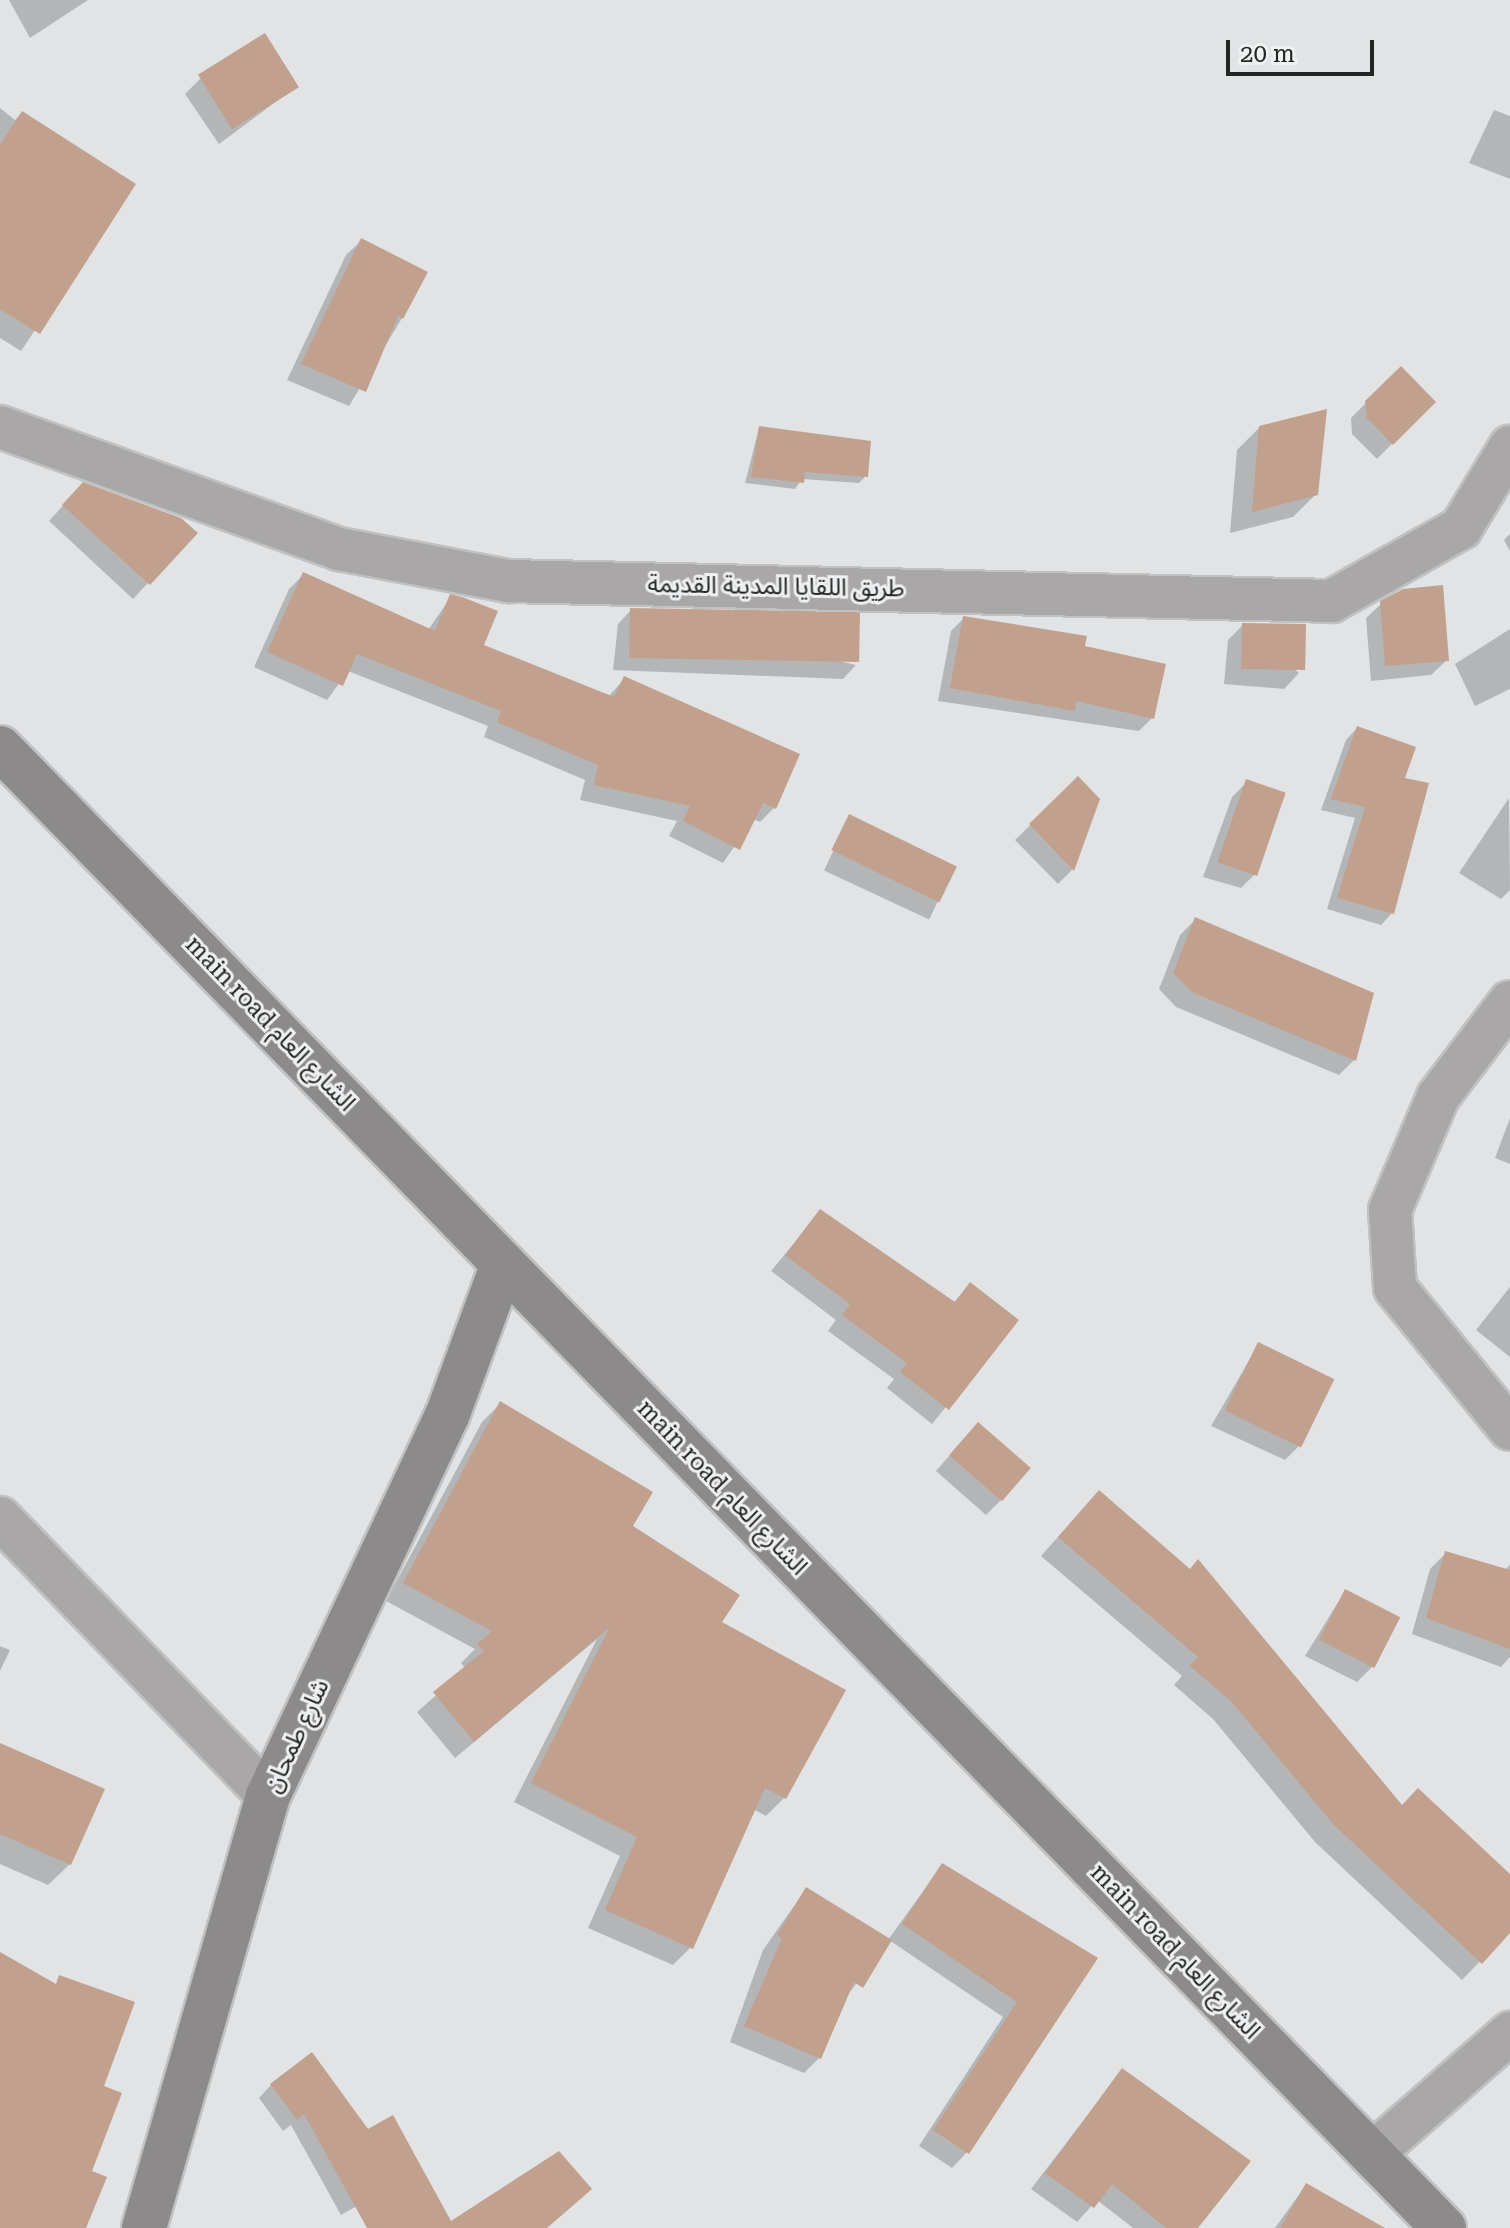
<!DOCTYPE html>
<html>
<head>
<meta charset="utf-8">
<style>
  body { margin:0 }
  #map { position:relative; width:1510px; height:2228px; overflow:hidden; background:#e1e3e5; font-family:"Roboto Serif","Noto Sans Arabic",serif }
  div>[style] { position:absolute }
  .shadow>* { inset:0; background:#0003; transform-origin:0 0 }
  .building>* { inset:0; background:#c1a08e; transform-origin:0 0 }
  .roads { filter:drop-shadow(2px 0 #bfc1c2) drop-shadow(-2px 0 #bfc1c2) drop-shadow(0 2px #bfc1c2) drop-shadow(0 -2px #bfc1c2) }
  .street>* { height:42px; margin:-21px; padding:0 21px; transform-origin:21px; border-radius:21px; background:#a9a7a8 }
  .secondary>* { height:44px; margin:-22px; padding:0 22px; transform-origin:22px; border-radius:22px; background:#8c8a8b }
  span { translate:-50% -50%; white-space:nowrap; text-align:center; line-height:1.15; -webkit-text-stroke:6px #eef0f2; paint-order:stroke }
  .street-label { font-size:24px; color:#242525 }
  .scale { position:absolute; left:1226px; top:40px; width:148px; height:36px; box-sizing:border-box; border:4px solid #242525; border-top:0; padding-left:10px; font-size:24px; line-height:28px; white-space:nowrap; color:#242525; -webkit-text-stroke:6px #eef0f2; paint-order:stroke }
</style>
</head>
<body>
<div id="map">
  <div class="shadow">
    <div style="clip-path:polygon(9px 0,88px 0,30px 38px)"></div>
    <div style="clip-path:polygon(200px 79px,297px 86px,219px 144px,185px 94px)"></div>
    <div style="clip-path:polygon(0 108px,15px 120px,22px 113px,129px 190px,21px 351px,0 338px)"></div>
    <div style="clip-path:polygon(1494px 110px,1510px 116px,1510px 179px,1469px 163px)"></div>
    <div style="clip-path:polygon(362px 240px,402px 318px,349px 406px,287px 380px,346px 255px)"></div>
    <div style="clip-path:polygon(1401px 368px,1433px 402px,1377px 459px,1352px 434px,1351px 418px)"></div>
    <div style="clip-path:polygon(1260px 427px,1316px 494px,1293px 517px,1230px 533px,1237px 450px)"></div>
    <div style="clip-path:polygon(759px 428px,866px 476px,859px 483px,802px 479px,795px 489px,745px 483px)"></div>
    <div style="clip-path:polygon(68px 500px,195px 533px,133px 599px,49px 521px)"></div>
    <div style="clip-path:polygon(1510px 534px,1510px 551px,1504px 540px)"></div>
    <div style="clip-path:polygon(304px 574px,428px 630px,451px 597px,482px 646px,608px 697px,625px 678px,774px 808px,760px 822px,753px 819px,723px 863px,669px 836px,677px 821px,580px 800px,585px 780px,484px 737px,488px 726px,348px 671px,327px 700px,254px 667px,289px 589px)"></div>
    <div style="clip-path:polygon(1382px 603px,1447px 660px,1431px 675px,1371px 681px,1366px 618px)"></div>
    <div style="clip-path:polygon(631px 610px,856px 665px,843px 679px,613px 670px,618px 624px)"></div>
    <div style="clip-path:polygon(964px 618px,1083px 647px,1152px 718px,1139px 731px,938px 701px,951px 631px)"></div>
    <div style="clip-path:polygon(1243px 625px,1299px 673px,1284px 689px,1224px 684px,1228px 640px)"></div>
    <div style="clip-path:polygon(1510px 629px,1510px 689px,1475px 706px,1455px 664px)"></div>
    <div style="clip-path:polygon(1357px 728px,1402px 779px,1392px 913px,1381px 925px,1327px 909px,1355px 818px,1321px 810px,1346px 740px)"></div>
    <div style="clip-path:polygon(1078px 779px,1097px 800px,1072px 870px,1058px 884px,1015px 840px)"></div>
    <div style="clip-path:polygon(1247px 782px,1256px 873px,1241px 888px,1203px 877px,1232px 797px)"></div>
    <div style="clip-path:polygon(1509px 798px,1510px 890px,1501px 899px,1459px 873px)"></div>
    <div style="left:849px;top:817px;width:116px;height:59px;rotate:25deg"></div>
    <div style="clip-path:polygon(1195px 920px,1371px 994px,1354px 1060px,1339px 1075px,1176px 1007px,1159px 989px,1180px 935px)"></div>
    <div style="clip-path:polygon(1510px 1118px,1510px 1164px,1495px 1158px)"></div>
    <div style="clip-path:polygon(820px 1212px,953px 1303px,970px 1285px,1016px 1321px,932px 1424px,887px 1388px,894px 1379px,828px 1331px,836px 1320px,771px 1271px)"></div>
    <div style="clip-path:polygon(1510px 1287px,1510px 1357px,1476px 1330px)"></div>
    <div style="clip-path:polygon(1258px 1345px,1300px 1445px,1285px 1460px,1211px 1426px)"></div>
    <div style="clip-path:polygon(500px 1404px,720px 1623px,843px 1691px,784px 1798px,766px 1816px,753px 1809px,691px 1947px,673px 1965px,588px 1928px,620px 1856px,514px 1802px,597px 1639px,455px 1758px,417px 1712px,466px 1669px,461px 1663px,475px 1649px,386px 1601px,482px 1422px)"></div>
    <div style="clip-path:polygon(963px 1440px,1001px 1500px,986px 1515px,936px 1471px)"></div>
    <div style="clip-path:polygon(1081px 1511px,1401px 1808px,1510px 1877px,1510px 1930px,1462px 1980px,1315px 1842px,1213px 1719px,1174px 1685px,1182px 1676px,1041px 1556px)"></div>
    <div style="clip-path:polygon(1446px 1553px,1504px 1571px,1510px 1565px,1510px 1657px,1501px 1667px,1412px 1634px,1430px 1569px)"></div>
    <div style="clip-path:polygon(1345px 1591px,1372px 1667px,1357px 1682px,1305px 1656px)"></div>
    <div style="clip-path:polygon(0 1646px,10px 1650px,0 1671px)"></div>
    <div style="clip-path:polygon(0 1745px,70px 1864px,48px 1885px,0 1864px)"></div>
    <div style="clip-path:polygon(942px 1865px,1057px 1941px,967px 2152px,952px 2168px,919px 2146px,1003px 2017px,889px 1940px,844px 2000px,819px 2058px,804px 2073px,730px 2042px,763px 1950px,806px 1889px,888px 1940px)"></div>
    <div style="clip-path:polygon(1122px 2070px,1195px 2228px,1133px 2228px,1097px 2200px,1077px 2222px,1031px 2189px)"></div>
    <div style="clip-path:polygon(271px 2085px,367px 2132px,406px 2178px,341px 2215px,291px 2125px,283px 2131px,259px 2098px)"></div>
    <div style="clip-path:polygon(1306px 2185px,1354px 2228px,1275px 2228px)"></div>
  </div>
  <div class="building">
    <div style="left:265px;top:33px;width:64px;height:79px;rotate:58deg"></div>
    <div style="clip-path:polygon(22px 111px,136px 184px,40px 334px,0 309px,0 145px)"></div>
    <div style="clip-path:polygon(361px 238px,428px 272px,403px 319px,398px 316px,366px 392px,301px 364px)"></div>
    <div style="clip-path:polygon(1401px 366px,1436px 402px,1393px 445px,1367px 418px,1365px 401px)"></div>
    <div style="clip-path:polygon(1327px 409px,1318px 495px,1252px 512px,1259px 426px)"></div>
    <div style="clip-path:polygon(759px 426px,871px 441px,868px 477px,805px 472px,804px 483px,751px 477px)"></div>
    <div style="clip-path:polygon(83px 482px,181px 518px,198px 533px,150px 585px,62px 505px)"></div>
    <div style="clip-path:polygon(303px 572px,435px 631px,450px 594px,462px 597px,498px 611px,484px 645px,614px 697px,624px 676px,800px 754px,776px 809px,763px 803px,740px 850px,683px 821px,690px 806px,594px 785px,598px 765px,497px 722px,501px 711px,357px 654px,343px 686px,267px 652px)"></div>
    <div style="clip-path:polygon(1443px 585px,1449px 661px,1385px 666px,1380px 601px,1403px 589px)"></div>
    <div style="left:630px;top:608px;width:230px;height:50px;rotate:1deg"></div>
    <div style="clip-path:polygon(963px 616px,1087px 636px,1085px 646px,1166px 664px,1154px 719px,1076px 701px,1075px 711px,950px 688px)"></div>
    <div style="left:1242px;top:623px;width:64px;height:46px;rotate:1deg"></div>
    <div style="clip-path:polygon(1357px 726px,1416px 747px,1405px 778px,1429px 783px,1394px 914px,1337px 898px,1365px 807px,1331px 799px)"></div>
    <div style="clip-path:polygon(1078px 776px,1100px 799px,1074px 871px,1029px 824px)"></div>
    <div style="left:1246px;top:779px;width:42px;height:88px;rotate:19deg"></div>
    <div style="left:849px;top:814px;width:120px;height:40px;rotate:26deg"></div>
    <div style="clip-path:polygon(1195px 917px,1374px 993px,1356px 1061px,1192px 992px,1173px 973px)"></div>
    <div style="clip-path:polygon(820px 1209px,955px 1302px,970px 1282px,1019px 1320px,949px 1410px,900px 1372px,907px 1363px,842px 1315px,850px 1304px,785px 1255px)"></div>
    <div style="left:1258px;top:1342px;width:85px;height:76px;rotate:26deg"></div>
    <div style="clip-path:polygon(500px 1401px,653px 1492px,633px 1526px,740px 1595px,722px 1622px,846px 1690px,786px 1799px,765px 1788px,693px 1949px,605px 1910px,637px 1837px,531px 1783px,610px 1627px,474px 1742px,433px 1692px,484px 1651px,477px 1644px,492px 1631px,403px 1583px)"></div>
    <div style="left:978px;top:1422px;width:70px;height:44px;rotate:41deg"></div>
    <div style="clip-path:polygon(1099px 1490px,1190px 1569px,1198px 1559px,1402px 1805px,1418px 1788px,1510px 1874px,1510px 1933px,1482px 1964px,1333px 1824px,1231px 1701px,1190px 1666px,1198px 1657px,1058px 1537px)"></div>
    <div style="clip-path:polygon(1445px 1551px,1510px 1570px,1510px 1649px,1426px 1618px)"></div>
    <div style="left:1345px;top:1589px;width:62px;height:57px;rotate:27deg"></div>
    <div style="clip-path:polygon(0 1743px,105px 1789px,71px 1865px,0 1834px)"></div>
    <div style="clip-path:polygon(942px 1863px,1098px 1958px,969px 2154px,933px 2130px,1017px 2002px,902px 1924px)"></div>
    <div style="clip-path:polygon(806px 1887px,892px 1940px,863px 1988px,854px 1982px,821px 2059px,744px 2026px,782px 1938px,777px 1935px)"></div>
    <div style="clip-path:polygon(0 1952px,56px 1984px,59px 1975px,135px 2002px,104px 2086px,122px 2093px,92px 2171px,107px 2177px,86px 2228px,0 2228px)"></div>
    <div style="clip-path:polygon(312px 2052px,368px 2129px,393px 2115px,451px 2221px,559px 2151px,592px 2189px,547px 2228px,367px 2228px,304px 2114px,297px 2120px,270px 2084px)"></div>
    <div style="clip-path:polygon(1122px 2068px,1251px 2161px,1198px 2228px,1166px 2228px,1112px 2184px,1094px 2208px,1045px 2173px)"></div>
    <div style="clip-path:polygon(1306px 2183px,1385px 2228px,1280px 2228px)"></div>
  </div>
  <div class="roads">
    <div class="street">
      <div style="left:0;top:427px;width:360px;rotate:19.8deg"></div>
      <div style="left:339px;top:549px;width:173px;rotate:10.7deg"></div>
      <div style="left:509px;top:581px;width:823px;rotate:1.39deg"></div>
      <div style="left:1332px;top:601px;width:148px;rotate:-29.5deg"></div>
      <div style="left:1461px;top:528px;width:95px;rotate:-58.8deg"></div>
      <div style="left:1510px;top:1002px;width:119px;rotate:127.2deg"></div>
      <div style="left:1438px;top:1097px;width:123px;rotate:113deg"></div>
      <div style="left:1390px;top:1210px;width:78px;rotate:86.3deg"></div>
      <div style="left:1395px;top:1288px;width:182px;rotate:50.8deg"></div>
      <div style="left:0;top:1518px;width:386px;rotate:46deg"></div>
      <div style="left:1372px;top:2154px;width:184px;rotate:-41.2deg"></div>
    </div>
    <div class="secondary">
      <div style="left:0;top:748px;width:2068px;rotate:45.71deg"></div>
      <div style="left:144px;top:2228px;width:449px;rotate:-74deg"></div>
      <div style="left:268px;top:1796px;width:420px;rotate:-64.8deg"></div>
      <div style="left:447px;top:1416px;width:162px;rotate:-69.8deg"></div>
    </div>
  </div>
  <div class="street-label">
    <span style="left:776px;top:587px;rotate:1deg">طريق اللقايا المدينة القديمة</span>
    <span style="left:270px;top:1024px;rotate:46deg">main road الشارع العام</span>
    <span style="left:722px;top:1488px;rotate:46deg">main road الشارع العام</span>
    <span style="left:297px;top:1736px;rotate:-65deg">شارع طمحان</span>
    <span style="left:1175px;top:1952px;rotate:46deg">main road الشارع العام</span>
  </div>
  <div class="scale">20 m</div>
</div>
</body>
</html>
